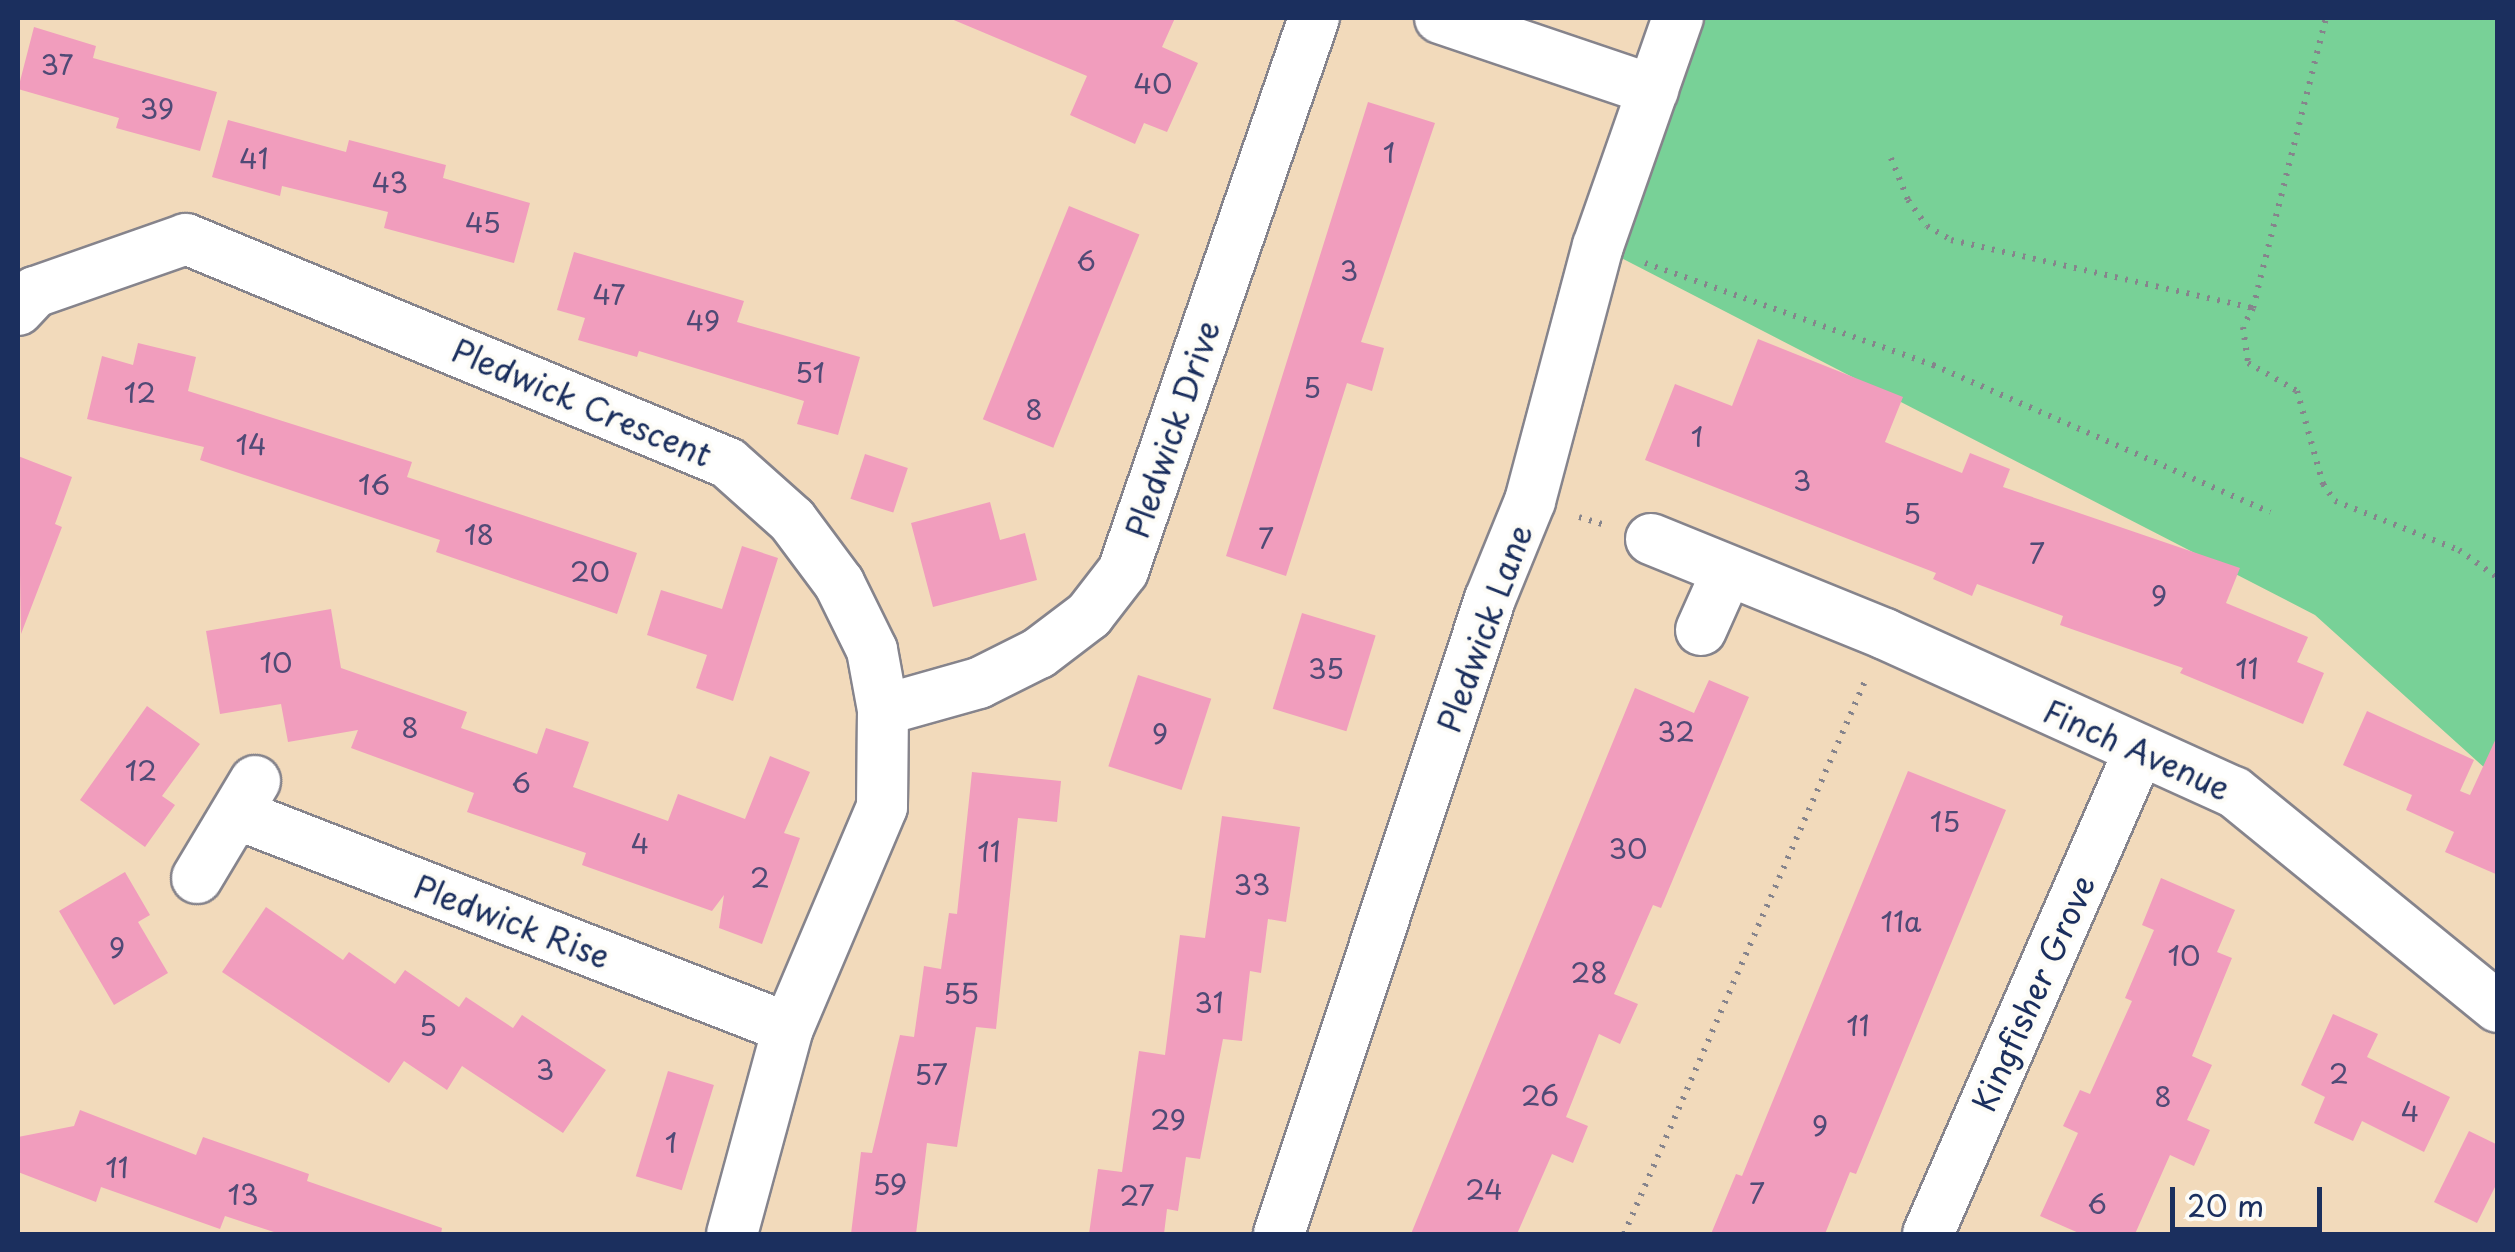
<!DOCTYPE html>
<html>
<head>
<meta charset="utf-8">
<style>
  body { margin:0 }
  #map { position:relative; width:2515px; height:1252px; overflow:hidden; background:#f2dabb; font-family:"Playpen Sans",sans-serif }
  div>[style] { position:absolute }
  .green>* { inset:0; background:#78d197 }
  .building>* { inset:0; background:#f19dbd; transform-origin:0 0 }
  .path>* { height:6px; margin-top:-3px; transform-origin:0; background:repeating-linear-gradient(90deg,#86848c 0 2.5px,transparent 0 10.5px) }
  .roads { filter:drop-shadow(2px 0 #86848c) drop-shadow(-2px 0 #86848c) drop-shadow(0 2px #86848c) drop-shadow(0 -2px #86848c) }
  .minor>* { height:50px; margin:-25px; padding:0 25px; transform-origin:25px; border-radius:25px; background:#fff }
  span { translate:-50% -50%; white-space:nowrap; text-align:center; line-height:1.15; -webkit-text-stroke:8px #fdfcf7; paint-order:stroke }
  .number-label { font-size:28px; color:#504a76 }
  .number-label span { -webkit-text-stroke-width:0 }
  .street-label { font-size:32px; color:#1b2f5e }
  .frame { position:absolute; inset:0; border:20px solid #1b2f5e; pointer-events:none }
  .scale { position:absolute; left:2170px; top:1187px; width:152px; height:45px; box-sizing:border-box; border:5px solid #1b2f5e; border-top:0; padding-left:12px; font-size:30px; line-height:35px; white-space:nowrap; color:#1b2f5e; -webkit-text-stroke:8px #fdfcf7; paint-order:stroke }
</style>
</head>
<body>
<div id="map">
  <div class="green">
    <div style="clip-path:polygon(1678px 18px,2497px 18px,2497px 779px,2315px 615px,1598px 246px)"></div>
  </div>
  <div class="building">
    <div style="clip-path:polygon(949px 18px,1175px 18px,1162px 47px,1198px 63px,1167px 132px,1144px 123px,1135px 144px,1070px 115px,1087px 76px)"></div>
    <div style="clip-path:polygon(34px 27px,96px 46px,93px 58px,217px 92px,200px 151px,116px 128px,119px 118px,18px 89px)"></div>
    <div style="clip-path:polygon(1368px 102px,1435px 123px,1361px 342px,1384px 348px,1372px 391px,1347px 383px,1286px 576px,1226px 556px)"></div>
    <div style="clip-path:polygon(228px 120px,346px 152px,349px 140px,446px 165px,443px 178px,530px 203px,514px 263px,384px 228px,388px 212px,282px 186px,280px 196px,212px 177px)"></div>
    <div style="left:1069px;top:206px;width:76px;height:230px;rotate:22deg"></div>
    <div style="clip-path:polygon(574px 252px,744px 301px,737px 322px,860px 357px,838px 435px,797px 424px,804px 401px,639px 351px,637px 357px,578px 340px,585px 318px,557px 310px)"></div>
    <div style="clip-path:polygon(1758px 339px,1903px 397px,1885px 442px,1962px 473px,1970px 453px,2010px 469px,2003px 487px,2240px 568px,2226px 603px,2308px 637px,2297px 662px,2324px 673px,2303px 724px,2180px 673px,2183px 668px,2060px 625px,2063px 616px,1977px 584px,1972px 596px,1933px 579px,1936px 573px,1645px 460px,1675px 384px,1732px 406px)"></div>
    <div style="clip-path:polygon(138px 343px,196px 357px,188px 391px,412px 462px,407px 477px,637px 553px,617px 614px,436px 552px,440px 540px,200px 460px,204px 447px,87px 419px,102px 356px,133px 365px)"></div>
    <div style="left:865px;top:454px;width:45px;height:47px;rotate:18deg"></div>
    <div style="clip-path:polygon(18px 456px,72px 477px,55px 524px,62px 527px,21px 634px)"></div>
    <div style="clip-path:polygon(990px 502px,1000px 540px,1025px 533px,1037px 580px,933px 607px,911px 523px)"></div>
    <div style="clip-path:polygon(742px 546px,778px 558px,733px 701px,696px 688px,707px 655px,647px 635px,661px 590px,722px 609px)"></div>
    <div style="clip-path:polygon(331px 609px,341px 668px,467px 712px,461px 728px,537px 754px,546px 728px,589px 742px,573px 787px,668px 821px,678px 794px,745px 819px,770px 756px,810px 772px,784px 833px,800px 838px,762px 944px,719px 928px,724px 895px,712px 911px,582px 865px,586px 853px,467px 812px,474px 793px,351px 748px,358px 730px,288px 742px,281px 704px,220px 714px,206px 631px)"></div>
    <div style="left:1302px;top:613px;width:77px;height:100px;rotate:17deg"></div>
    <div style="left:1138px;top:675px;width:77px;height:96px;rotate:18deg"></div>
    <div style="clip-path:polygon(1709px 680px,1749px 697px,1661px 908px,1653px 905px,1614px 994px,1638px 1004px,1620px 1044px,1599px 1034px,1566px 1117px,1588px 1126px,1573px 1163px,1552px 1154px,1517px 1234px,1411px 1234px,1635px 688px,1694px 713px)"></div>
    <div style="clip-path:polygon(147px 706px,200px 744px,162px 796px,175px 805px,145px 847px,80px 800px)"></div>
    <div style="clip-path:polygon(2367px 711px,2474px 760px,2460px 791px,2470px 795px,2498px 734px,2498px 875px,2445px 852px,2454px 832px,2406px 810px,2412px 795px,2343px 765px)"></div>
    <div style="clip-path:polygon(1908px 771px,2006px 810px,1856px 1174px,1850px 1172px,1825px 1234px,1711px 1234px,1736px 1174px,1742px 1176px)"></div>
    <div style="clip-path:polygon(972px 772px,1061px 781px,1057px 822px,1018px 818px,996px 1029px,976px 1027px,957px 1147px,927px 1143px,916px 1234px,851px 1234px,861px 1152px,872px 1153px,900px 1035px,914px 1037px,924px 966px,941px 969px,949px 913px,957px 914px)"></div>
    <div style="clip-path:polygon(1222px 816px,1300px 827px,1286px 922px,1268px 919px,1261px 973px,1250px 971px,1242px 1041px,1223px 1039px,1200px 1159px,1186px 1157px,1178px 1211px,1167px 1209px,1164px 1234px,1089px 1234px,1098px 1169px,1122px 1172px,1139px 1051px,1165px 1055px,1180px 935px,1205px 938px)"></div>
    <div style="clip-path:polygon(125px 872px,150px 915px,138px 922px,168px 973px,114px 1005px,59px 911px)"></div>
    <div style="clip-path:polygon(2161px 878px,2235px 910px,2217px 952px,2232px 958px,2192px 1056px,2212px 1065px,2187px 1120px,2210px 1130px,2194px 1166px,2170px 1155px,2135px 1234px,2081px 1234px,2040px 1216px,2078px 1133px,2063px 1126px,2080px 1090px,2090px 1094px,2132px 1001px,2125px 998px,2154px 930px,2142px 925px)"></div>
    <div style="clip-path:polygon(266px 907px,343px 960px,349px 952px,395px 984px,405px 970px,459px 1007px,466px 997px,513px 1028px,522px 1015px,606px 1070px,563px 1133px,462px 1066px,447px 1090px,404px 1061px,389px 1083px,222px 972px)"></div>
    <div style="clip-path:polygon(2333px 1014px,2378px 1034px,2367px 1057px,2450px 1097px,2424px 1152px,2362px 1121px,2353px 1141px,2314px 1123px,2325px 1097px,2301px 1085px)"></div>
    <div style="left:668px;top:1071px;width:48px;height:110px;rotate:17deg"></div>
    <div style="clip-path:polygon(80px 1110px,196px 1155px,203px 1137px,309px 1174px,307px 1181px,442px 1228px,441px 1234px,280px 1234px,225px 1216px,220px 1229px,101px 1187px,96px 1202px,18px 1172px,18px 1137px,74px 1126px)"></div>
    <div style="clip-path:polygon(2469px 1131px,2498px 1145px,2498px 1181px,2477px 1223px,2434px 1202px)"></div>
  </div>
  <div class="path">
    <div style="left:1891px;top:158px;width:45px;rotate:68deg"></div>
    <div style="left:1908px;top:200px;width:32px;rotate:54deg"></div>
    <div style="left:1927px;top:226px;width:28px;rotate:30deg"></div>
    <div style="left:1951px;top:240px;width:310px;rotate:12.7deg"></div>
    <div style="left:2253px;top:308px;width:299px;rotate:-75.9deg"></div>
    <div style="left:1645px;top:263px;width:306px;rotate:19.5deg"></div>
    <div style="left:1933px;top:365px;width:368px;rotate:23.6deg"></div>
    <div style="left:2253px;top:308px;width:21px;rotate:118deg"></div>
    <div style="left:2243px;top:327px;width:36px;rotate:82deg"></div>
    <div style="left:2248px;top:363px;width:56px;rotate:29.7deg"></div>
    <div style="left:2297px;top:391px;width:97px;rotate:74.4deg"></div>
    <div style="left:2323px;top:484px;width:21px;rotate:55deg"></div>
    <div style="left:2335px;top:501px;width:133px;rotate:21.6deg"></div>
    <div style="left:2459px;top:550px;width:48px;rotate:35.7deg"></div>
    <div style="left:1579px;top:517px;width:27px;rotate:17deg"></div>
    <div style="left:1624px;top:1234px;width:603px;rotate:-66.45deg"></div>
  </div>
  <div class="roads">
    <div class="minor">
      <div style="left:1440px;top:18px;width:225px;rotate:18.7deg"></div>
      <div style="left:18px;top:310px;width:25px;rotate:-47deg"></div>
      <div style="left:35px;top:292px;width:160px;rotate:-19.3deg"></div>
      <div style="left:186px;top:239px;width:586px;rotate:22.45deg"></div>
      <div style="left:728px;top:463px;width:86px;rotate:41.7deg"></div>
      <div style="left:792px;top:520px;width:79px;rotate:53.3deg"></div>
      <div style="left:839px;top:583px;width:75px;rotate:63.8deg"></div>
      <div style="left:872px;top:650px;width:61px;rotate:79.6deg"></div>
      <div style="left:883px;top:710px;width:97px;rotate:90.6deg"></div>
      <div style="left:882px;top:807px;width:240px;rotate:113deg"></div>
      <div style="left:788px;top:1028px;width:213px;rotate:105.2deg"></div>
      <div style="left:1651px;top:539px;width:253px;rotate:22.1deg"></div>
      <div style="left:1885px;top:634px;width:383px;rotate:24.4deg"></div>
      <div style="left:2234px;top:792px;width:340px;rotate:39.2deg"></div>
      <div style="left:1701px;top:630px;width:64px;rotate:-65.9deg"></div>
      <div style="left:883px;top:710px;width:100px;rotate:-15.7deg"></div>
      <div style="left:979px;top:683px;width:67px;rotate:-26.6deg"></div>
      <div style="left:1039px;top:653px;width:63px;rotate:-37.2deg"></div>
      <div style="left:1089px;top:615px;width:56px;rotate:-52.3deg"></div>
      <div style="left:1123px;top:571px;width:585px;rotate:-70.95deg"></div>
      <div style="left:237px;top:814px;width:591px;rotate:21.23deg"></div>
      <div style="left:197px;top:878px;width:113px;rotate:-59.1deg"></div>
      <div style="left:1279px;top:1234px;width:669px;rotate:-71.62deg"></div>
      <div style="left:1490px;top:599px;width:106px;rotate:-67.8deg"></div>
      <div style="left:1530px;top:501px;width:264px;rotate:-75.1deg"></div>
      <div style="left:1598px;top:246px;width:242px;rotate:-70.7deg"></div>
      <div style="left:1928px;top:1234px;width:527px;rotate:-66.4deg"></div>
    </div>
  </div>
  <div class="number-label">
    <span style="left:57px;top:64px">37</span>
    <span style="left:1153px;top:83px">40</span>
    <span style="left:157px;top:108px">39</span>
    <span style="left:1389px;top:152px">1</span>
    <span style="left:254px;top:158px">41</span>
    <span style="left:390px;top:182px">43</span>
    <span style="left:483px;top:222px">45</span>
    <span style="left:1086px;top:260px">6</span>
    <span style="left:1349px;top:270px">3</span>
    <span style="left:609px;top:294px">47</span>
    <span style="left:703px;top:320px">49</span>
    <span style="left:810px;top:372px">51</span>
    <span style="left:1312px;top:387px">5</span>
    <span style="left:140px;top:392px">12</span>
    <span style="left:1034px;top:409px">8</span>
    <span style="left:1697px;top:436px">1</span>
    <span style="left:251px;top:444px">14</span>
    <span style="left:1802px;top:480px">3</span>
    <span style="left:374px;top:484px">16</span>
    <span style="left:1912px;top:513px">5</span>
    <span style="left:479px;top:534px">18</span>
    <span style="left:1266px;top:538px">7</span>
    <span style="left:2037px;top:553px">7</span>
    <span style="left:590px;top:571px">20</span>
    <span style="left:2159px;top:595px">9</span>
    <span style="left:276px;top:662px">10</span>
    <span style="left:1326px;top:668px">35</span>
    <span style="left:2247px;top:668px">11</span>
    <span style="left:410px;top:727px">8</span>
    <span style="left:1676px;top:731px">32</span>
    <span style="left:1160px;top:733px">9</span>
    <span style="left:141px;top:770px">12</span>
    <span style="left:521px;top:782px">6</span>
    <span style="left:1945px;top:821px">15</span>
    <span style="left:640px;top:843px">4</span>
    <span style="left:1628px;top:848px">30</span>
    <span style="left:989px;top:851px">11</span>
    <span style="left:760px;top:877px">2</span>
    <span style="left:1252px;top:884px">33</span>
    <span style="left:1901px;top:921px">11a</span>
    <span style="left:117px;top:947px">9</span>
    <span style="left:2184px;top:955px">10</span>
    <span style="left:1589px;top:972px">28</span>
    <span style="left:961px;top:993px">55</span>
    <span style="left:1209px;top:1002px">31</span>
    <span style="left:428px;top:1025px">5</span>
    <span style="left:1858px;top:1025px">11</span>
    <span style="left:545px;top:1069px">3</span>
    <span style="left:2339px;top:1073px">2</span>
    <span style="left:931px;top:1074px">57</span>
    <span style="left:1540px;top:1095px">26</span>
    <span style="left:2163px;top:1096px">8</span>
    <span style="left:2410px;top:1111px">4</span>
    <span style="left:1168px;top:1119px">29</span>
    <span style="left:1820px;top:1125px">9</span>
    <span style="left:671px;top:1142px">1</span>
    <span style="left:117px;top:1167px">11</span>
    <span style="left:890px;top:1184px">59</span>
    <span style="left:1484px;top:1189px">24</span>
    <span style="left:1757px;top:1193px">7</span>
    <span style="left:243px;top:1194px">13</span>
    <span style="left:1137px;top:1195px">27</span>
    <span style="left:2097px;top:1203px">6</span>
  </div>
  <div class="street-label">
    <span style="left:582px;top:402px;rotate:23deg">Pledwick Crescent</span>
    <span style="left:1172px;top:429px;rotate:-71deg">Pledwick Drive</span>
    <span style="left:1484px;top:628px;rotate:-70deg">Pledwick Lane</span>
    <span style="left:2137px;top:749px;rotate:24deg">Finch Avenue</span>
    <span style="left:512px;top:921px;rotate:21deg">Pledwick Rise</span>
    <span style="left:2033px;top:993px;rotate:-66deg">Kingfisher Grove</span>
  </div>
  <div class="frame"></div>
  <div class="scale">20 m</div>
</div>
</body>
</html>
